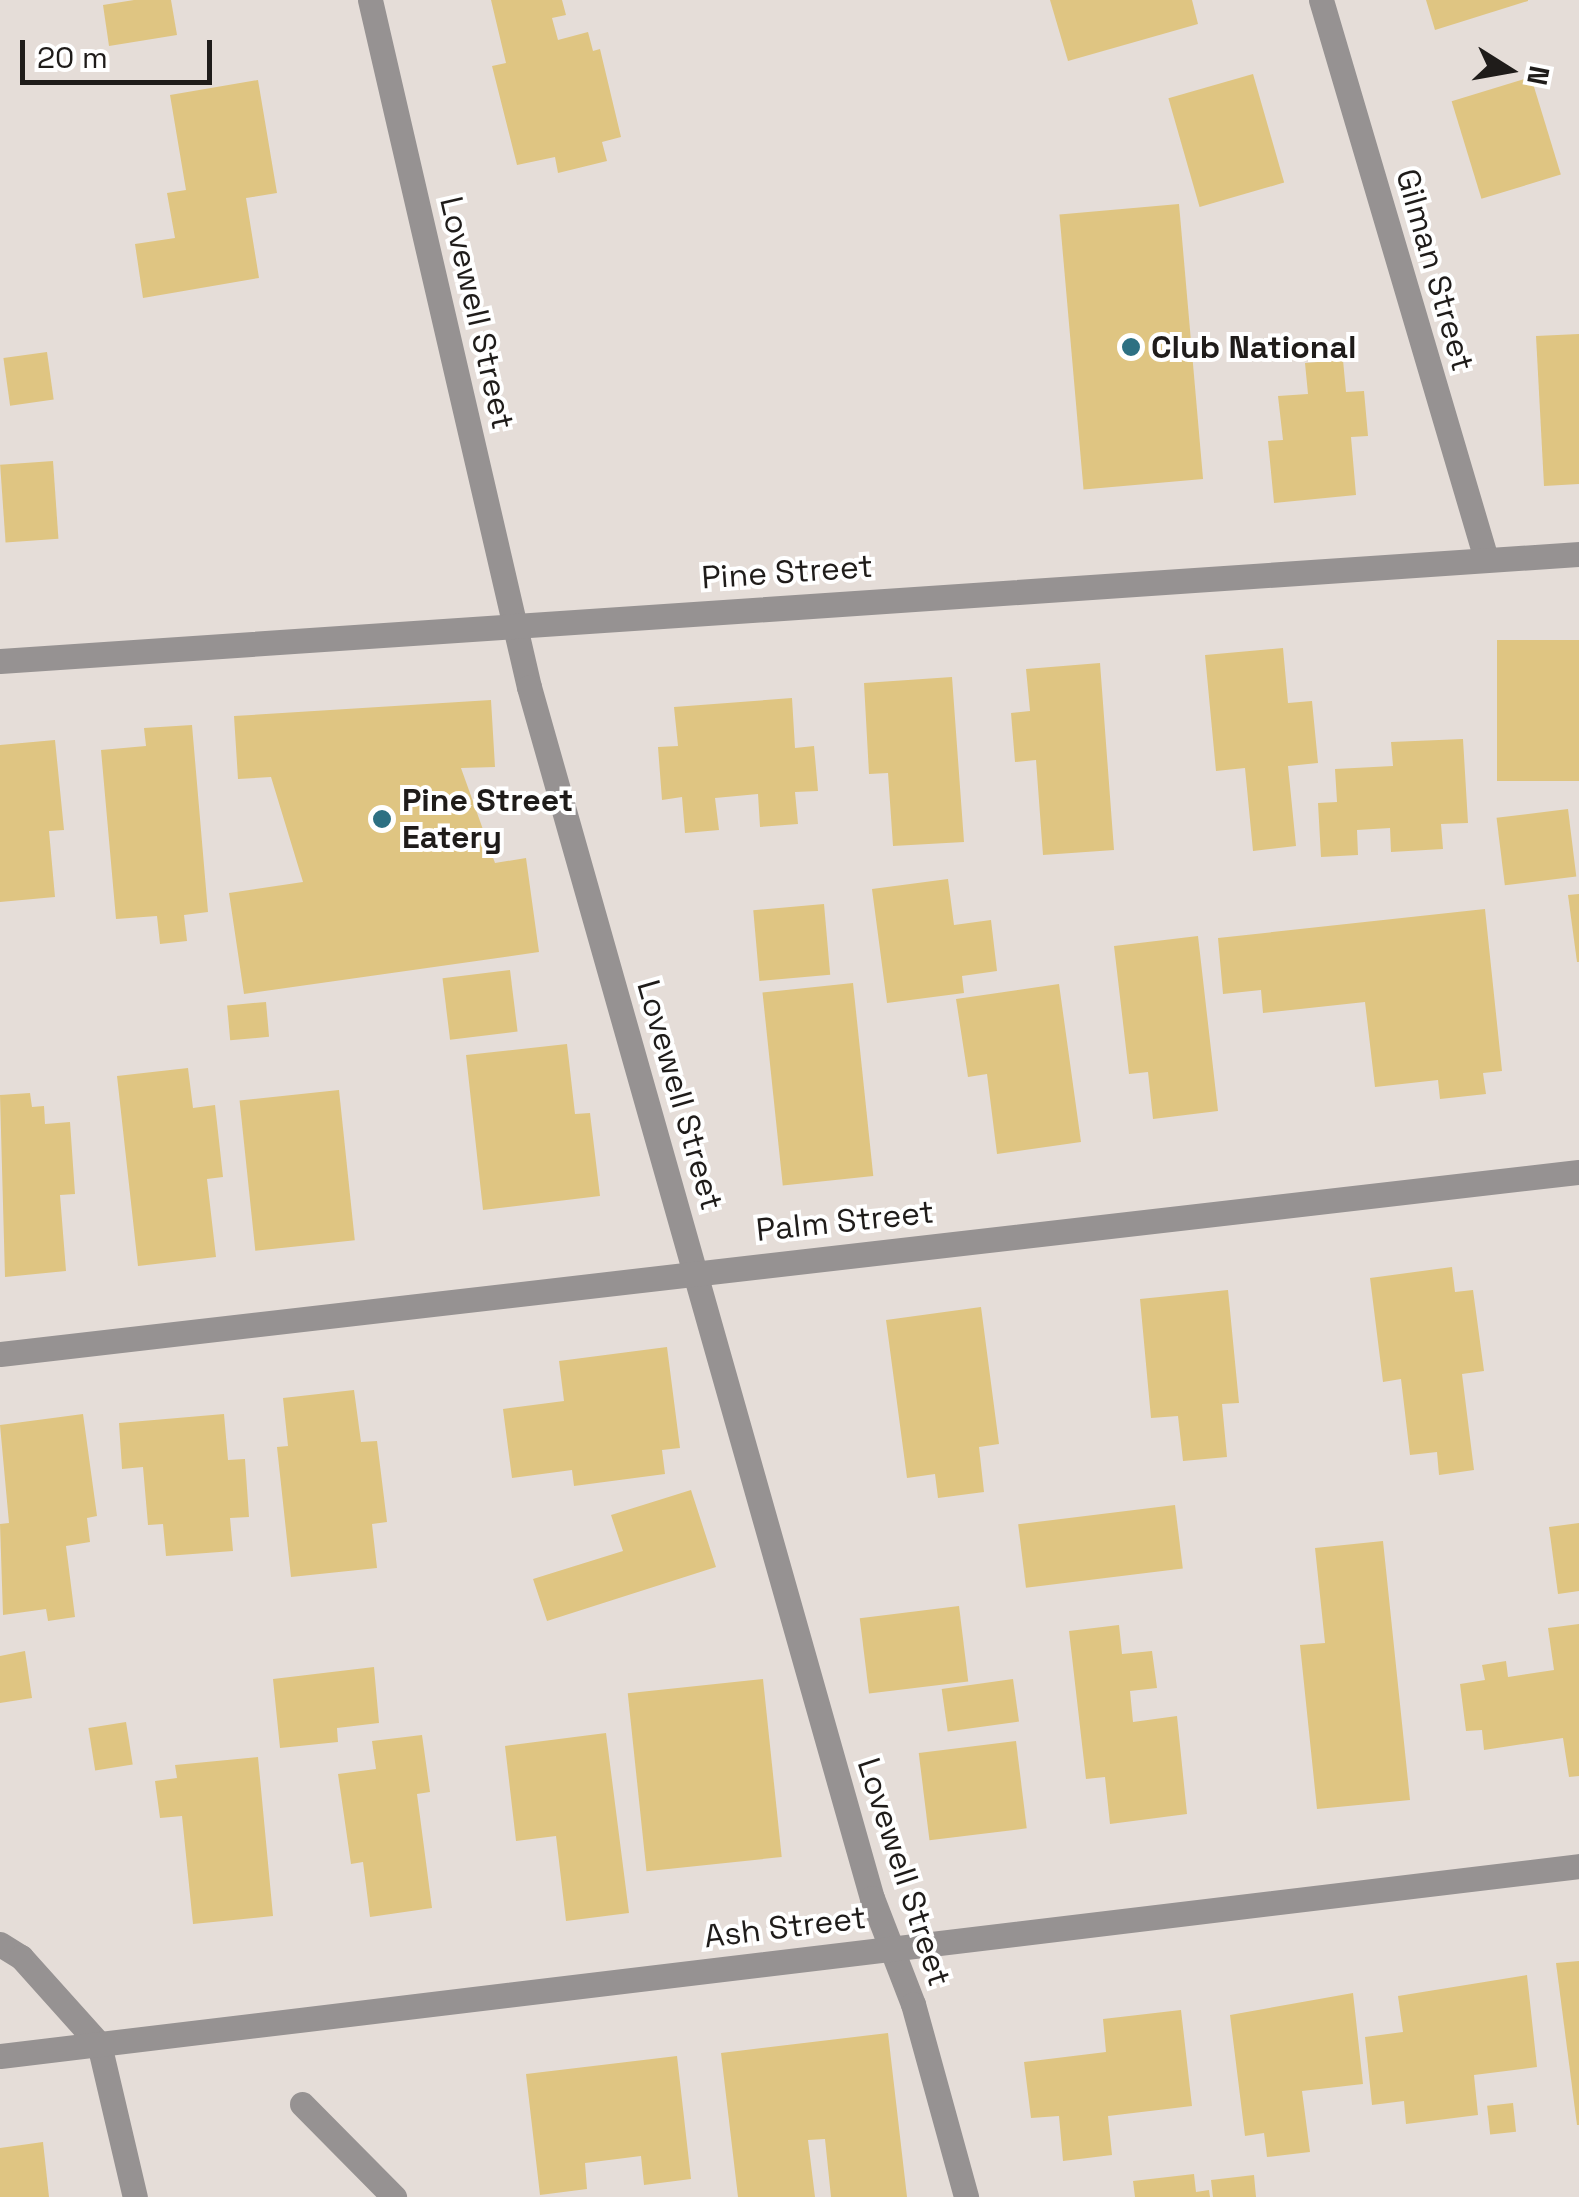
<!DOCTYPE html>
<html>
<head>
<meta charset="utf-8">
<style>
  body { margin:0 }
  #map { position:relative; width:1579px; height:2197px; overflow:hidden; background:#e5ddd8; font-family:"Space Grotesk",sans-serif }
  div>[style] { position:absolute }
  .building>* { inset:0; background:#dfc582; transform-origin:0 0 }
  .service>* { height:25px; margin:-12.5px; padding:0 12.5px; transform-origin:12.5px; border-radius:12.5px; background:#969292 }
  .minor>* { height:25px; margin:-12.5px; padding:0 12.5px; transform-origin:12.5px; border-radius:12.5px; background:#969292 }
  .dots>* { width:28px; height:28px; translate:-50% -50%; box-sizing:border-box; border:5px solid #fff; border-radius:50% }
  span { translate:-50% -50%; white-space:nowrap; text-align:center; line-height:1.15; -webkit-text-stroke:8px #fff; paint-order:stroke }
  .street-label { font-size:32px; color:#1f1c1a }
  .poi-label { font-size:32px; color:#1f1c1a; font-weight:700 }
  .left { translate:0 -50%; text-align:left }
  .north { position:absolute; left:1459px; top:20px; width:100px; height:100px; -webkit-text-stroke:8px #fff; paint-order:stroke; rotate:101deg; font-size:28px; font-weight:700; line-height:40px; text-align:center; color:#1f1c1a }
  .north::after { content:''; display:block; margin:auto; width:35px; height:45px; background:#1f1c1a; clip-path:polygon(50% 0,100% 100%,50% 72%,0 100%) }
  .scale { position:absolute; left:20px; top:40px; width:192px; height:45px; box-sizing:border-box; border:5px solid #1f1c1a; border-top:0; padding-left:12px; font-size:30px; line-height:35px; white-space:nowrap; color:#1f1c1a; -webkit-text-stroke:8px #fff; paint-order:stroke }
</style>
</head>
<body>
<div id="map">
  <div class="building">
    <div style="clip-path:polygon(134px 0,171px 0,177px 35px,109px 46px,103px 5px)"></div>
    <div style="clip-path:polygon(491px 0,562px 0,566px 15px,552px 18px,558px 40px,588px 32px,593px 51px,600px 49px,621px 137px,602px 142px,607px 161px,558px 173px,555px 157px,517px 165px,492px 66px,506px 63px)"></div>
    <div style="clip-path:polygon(1050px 0,1192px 0,1198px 24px,1068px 61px)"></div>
    <div style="clip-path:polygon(1426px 0,1528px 0,1528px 1px,1435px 30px)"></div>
    <div style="left:1253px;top:74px;width:113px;height:88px;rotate:74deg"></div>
    <div style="left:1531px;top:77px;width:102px;height:83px;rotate:73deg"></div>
    <div style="clip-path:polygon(258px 80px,277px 193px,246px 198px,259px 278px,143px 298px,135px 244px,175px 238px,167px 193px,186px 190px,170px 95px)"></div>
    <div style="left:1179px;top:204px;width:276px;height:120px;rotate:85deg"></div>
    <div style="clip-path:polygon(1579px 334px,1579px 484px,1544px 486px,1536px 336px)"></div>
    <div style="left:47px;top:352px;width:48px;height:44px;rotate:82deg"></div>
    <div style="clip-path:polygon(1343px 360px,1346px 392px,1364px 391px,1368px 436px,1351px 437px,1356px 495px,1274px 503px,1268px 441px,1283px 440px,1278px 396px,1308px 394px,1305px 363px)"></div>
    <div style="left:53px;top:461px;width:78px;height:53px;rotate:86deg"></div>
    <div style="left:1579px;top:640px;width:141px;height:82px;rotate:90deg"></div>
    <div style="clip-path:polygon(1283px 648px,1288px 703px,1312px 701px,1318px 763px,1288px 766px,1296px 846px,1253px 851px,1245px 768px,1216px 771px,1205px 655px)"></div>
    <div style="clip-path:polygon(1100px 663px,1114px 850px,1043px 855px,1036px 760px,1015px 762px,1011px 713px,1030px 711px,1026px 669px)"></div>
    <div style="clip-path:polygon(952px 677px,964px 842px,893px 846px,888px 773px,869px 774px,864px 683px)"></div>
    <div style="clip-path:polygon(792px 698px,795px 748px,814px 746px,818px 791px,795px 792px,798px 824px,760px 827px,758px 794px,715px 798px,719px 830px,685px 833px,682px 797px,662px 800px,658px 747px,678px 746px,674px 707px)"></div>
    <div style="clip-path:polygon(491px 700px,495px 767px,461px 768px,495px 863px,526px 858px,539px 952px,244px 994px,229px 893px,303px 882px,271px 777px,238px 779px,234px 716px)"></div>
    <div style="clip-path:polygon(192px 725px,208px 912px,184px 915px,187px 941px,160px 944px,157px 916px,116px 919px,101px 750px,146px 746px,144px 728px)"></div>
    <div style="clip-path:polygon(1463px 739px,1468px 823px,1441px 824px,1443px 849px,1391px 852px,1390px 828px,1357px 830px,1358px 855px,1321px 857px,1318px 803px,1337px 802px,1335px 769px,1393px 766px,1391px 742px)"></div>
    <div style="clip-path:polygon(55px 740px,64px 830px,49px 831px,55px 897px,0 902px,0 745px)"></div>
    <div style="left:1568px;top:809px;width:68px;height:72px;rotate:83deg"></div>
    <div style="clip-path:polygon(948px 879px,954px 925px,991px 920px,997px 971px,962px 976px,964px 993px,887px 1003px,872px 889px)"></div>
    <div style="clip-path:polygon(1579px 894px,1579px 962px,1577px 962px,1568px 895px)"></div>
    <div style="left:824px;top:904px;width:71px;height:71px;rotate:85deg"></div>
    <div style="clip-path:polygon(1485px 909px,1502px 1071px,1483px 1073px,1486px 1094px,1440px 1099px,1438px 1080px,1375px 1087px,1365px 1002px,1263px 1013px,1261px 990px,1223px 994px,1218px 938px)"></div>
    <div style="clip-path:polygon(1198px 936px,1218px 1111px,1153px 1119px,1148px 1072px,1129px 1074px,1114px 946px)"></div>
    <div style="left:510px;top:970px;width:62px;height:68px;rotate:83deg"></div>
    <div style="left:853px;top:983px;width:194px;height:91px;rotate:84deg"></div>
    <div style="clip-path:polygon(1059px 984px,1081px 1142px,997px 1154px,987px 1074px,968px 1077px,956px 999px)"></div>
    <div style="left:266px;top:1002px;width:35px;height:39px;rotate:85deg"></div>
    <div style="clip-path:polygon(567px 1044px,575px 1114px,590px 1113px,600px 1196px,483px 1210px,466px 1055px)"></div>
    <div style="clip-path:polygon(188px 1068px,193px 1108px,215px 1105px,223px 1177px,207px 1179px,216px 1257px,138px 1266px,117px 1076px)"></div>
    <div style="left:339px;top:1090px;width:151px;height:100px;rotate:84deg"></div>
    <div style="clip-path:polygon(30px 1093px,32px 1107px,44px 1106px,45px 1124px,70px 1122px,75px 1194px,60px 1195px,66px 1271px,5px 1277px,0 1095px)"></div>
    <div style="clip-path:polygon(1452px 1267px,1455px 1292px,1473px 1290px,1484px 1371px,1462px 1374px,1474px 1470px,1439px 1475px,1437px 1452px,1410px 1455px,1401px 1379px,1383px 1382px,1370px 1278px)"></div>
    <div style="clip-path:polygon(1228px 1290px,1239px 1403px,1222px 1404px,1227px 1457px,1183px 1461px,1178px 1416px,1151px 1418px,1140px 1299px)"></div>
    <div style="clip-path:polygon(981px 1307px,999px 1444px,979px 1447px,984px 1492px,938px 1498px,935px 1474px,907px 1478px,886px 1320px)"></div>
    <div style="clip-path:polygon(667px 1347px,680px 1448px,662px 1450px,665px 1474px,574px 1486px,572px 1470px,512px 1478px,503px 1409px,564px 1401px,559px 1361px)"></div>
    <div style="clip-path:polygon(354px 1390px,361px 1442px,377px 1441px,387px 1522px,372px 1524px,377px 1568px,291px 1577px,277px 1447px,288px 1446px,283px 1398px)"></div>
    <div style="clip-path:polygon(83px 1414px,97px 1516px,87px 1518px,90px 1542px,66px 1546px,75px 1617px,48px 1621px,46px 1609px,3px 1615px,0 1524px,9px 1523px,0 1425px)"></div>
    <div style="clip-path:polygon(224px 1414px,228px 1460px,245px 1459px,249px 1517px,230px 1518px,233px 1551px,166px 1556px,163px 1524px,148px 1525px,143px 1467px,122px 1469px,119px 1423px)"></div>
    <div style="clip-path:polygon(691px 1490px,716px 1567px,547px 1621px,533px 1579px,623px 1551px,611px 1515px)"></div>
    <div style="left:1175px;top:1505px;width:64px;height:158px;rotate:83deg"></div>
    <div style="clip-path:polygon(1579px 1523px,1579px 1591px,1558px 1594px,1549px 1527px)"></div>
    <div style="clip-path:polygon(1383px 1541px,1410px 1800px,1317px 1809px,1300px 1645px,1325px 1643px,1315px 1548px)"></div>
    <div style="left:959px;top:1606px;width:76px;height:100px;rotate:83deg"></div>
    <div style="clip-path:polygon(1579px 1624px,1579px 1776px,1569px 1777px,1563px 1738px,1484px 1750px,1482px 1730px,1466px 1731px,1460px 1684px,1485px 1680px,1482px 1665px,1506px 1661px,1508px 1677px,1554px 1670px,1548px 1628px)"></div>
    <div style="clip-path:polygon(1119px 1625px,1122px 1654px,1152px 1651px,1157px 1688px,1130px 1691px,1133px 1722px,1177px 1716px,1187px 1814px,1110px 1824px,1105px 1777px,1086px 1779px,1069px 1631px)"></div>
    <div style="clip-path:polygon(25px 1651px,32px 1698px,0 1703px,0 1656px)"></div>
    <div style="clip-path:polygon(374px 1667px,379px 1723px,337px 1728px,338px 1742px,280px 1748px,273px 1679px)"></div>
    <div style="left:763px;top:1679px;width:179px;height:136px;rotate:84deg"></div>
    <div style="left:1013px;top:1679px;width:43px;height:72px;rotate:82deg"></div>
    <div style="left:126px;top:1722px;width:43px;height:38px;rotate:81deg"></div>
    <div style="clip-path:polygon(606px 1733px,629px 1913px,566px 1921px,556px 1836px,516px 1841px,505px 1746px)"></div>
    <div style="clip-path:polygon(422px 1735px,430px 1792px,417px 1794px,432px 1908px,370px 1917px,363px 1862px,351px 1864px,338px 1774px,376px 1769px,372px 1741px)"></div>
    <div style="left:1016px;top:1741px;width:88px;height:98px;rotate:83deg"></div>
    <div style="clip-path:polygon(258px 1757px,273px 1916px,193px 1924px,182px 1816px,160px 1818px,155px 1781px,177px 1778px,175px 1765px)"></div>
    <div style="clip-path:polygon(1579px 1961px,1579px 2125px,1577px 2125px,1556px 1963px)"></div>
    <div style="clip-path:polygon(1527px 1975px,1537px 2067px,1474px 2075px,1478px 2115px,1406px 2124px,1404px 2101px,1372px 2105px,1365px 2037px,1403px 2032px,1398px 1996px)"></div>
    <div style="clip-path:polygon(1353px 1993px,1363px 2084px,1302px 2091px,1310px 2152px,1267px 2157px,1264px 2133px,1245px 2136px,1230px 2015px)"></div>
    <div style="clip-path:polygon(1181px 2010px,1192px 2106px,1108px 2116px,1112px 2155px,1063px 2161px,1059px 2116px,1031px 2118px,1024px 2062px,1106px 2052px,1103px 2019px)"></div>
    <div style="clip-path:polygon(888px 2033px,907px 2197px,831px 2197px,825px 2139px,808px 2140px,815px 2197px,738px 2197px,721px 2053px)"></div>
    <div style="clip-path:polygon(677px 2056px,691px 2179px,644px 2185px,641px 2156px,585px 2163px,587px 2189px,540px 2195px,526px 2074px)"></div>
    <div style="left:1513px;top:2103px;width:29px;height:26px;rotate:84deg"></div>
    <div style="clip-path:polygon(43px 2142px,49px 2197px,0 2197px,0 2148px)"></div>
    <div style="clip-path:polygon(1194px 2174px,1196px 2192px,1209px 2190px,1210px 2197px,1135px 2197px,1133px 2181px)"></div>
    <div style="clip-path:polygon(1254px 2175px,1256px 2197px,1213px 2197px,1211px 2180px)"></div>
  </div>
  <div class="service">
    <div style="left:0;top:1944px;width:25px;rotate:32deg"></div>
    <div style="left:21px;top:1957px;width:117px;rotate:48.1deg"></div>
    <div style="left:302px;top:2104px;width:131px;rotate:45.3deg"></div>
  </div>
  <div class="minor">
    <div style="left:370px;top:0;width:705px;rotate:76.97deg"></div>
    <div style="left:529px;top:687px;width:1259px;rotate:74.19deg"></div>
    <div style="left:872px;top:1898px;width:114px;rotate:68.9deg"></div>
    <div style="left:913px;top:2004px;width:200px;rotate:74.6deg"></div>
    <div style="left:1321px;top:0;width:583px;rotate:73.55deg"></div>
    <div style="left:0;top:661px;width:1583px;rotate:-3.88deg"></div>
    <div style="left:0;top:1354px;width:1589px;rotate:-6.58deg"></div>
    <div style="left:99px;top:2044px;width:157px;rotate:76.8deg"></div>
    <div style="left:0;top:2056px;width:1590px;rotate:-6.86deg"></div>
  </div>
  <div class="dots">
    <div style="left:1131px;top:347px;background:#2d7082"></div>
    <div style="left:382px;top:819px;background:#2d7082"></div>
  </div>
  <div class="street-label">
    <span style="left:1435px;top:270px;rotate:74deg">Gilman Street</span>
    <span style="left:477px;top:313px;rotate:77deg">Lovewell Street</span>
    <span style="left:787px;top:572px;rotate:-4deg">Pine Street</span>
    <span style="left:680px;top:1095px;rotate:74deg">Lovewell Street</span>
    <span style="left:845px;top:1221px;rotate:-6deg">Palm Street</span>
    <span style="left:904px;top:1872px;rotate:72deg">Lovewell Street</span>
    <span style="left:785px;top:1927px;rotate:-7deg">Ash Street</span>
  </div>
  <div class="poi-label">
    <span class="left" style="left:1151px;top:347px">Club National</span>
    <span class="left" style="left:402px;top:819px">Pine Street<br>Eatery</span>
  </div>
  <div class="north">N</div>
  <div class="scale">20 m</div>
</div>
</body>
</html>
